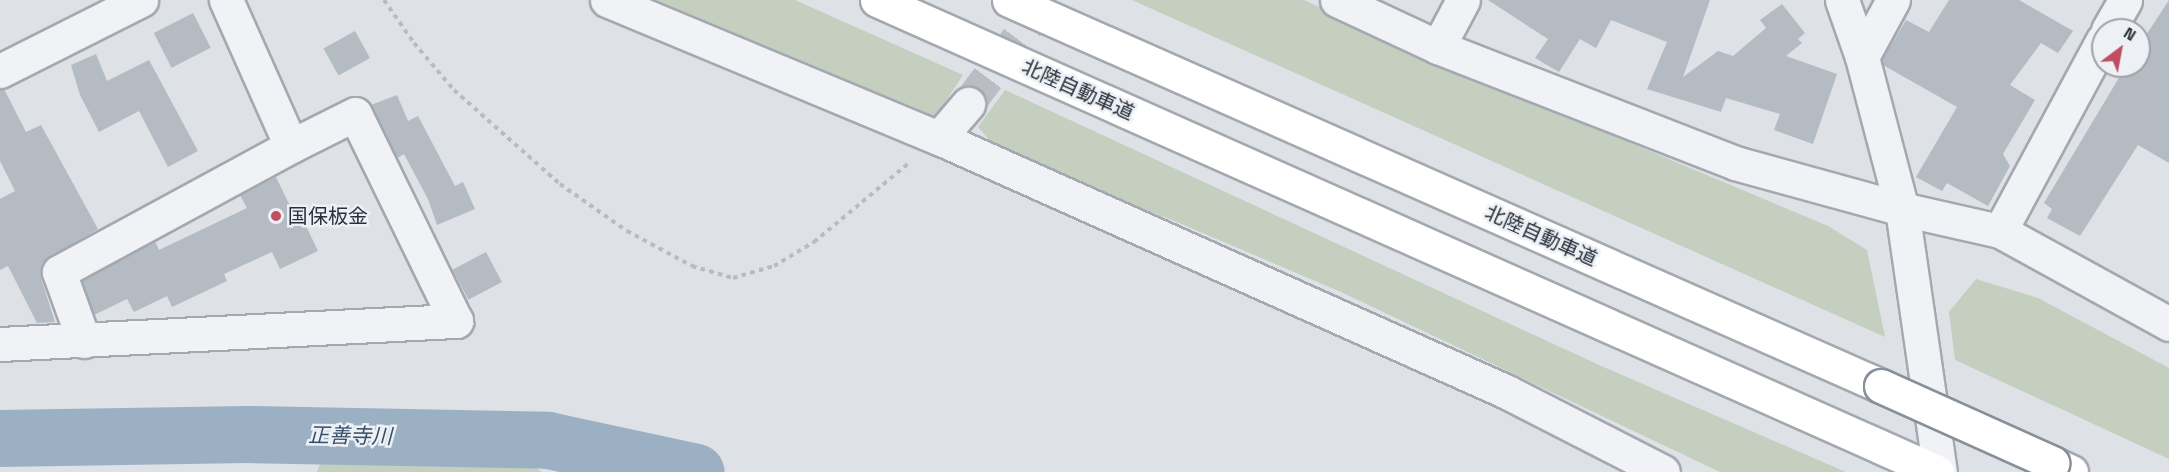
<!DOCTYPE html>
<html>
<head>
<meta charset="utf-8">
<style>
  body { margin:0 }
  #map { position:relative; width:2169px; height:472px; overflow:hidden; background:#dee1e6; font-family:"Space Grotesk","Noto Sans JP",sans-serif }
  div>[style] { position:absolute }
  .green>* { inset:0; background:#c4cfc0 }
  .river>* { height:57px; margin:-28.5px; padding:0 28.5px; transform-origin:28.5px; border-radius:28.5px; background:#9cb0c3 }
  .building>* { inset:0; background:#b5bbc2; transform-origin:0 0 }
  .minor-tunnel>* { height:33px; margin-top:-16.5px; transform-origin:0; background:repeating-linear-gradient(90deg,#babec4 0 33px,transparent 0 49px) }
  .path>* { height:4px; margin-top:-2px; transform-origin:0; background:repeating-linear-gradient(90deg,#b8bcc1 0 4.5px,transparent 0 9px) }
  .roads { filter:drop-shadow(2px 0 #a4a8af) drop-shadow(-2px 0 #a4a8af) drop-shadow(0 2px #a4a8af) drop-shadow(0 -2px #a4a8af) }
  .minor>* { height:33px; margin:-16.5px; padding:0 16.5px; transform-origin:16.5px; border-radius:16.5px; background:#f0f2f5 }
  .tertiary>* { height:33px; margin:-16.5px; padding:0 16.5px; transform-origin:16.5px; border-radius:16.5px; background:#f0f2f5 }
  .motorway>* { height:33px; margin:-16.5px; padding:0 16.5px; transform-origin:16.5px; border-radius:16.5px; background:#fff }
  .bridges { filter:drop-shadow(2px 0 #868f9b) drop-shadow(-2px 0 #868f9b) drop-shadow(0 2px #868f9b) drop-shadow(0 -2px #868f9b) }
  .motorway-bridge>* { height:33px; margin:-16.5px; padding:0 16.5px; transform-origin:16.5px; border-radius:16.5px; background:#fff }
  .dots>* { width:16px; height:16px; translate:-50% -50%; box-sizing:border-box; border:3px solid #edf0f4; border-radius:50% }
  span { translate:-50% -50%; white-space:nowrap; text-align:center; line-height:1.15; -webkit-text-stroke:5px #edf0f4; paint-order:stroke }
  .street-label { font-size:20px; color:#28303b }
  .poi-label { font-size:20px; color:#28303b }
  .left { translate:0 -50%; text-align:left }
  .water-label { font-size:21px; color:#364f6b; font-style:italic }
  .north { position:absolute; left:2091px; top:18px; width:60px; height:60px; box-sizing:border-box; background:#edf0f4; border:2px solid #9ea3aa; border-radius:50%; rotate:32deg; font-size:16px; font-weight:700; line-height:24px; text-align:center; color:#28303b }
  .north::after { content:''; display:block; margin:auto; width:21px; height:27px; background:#c14d61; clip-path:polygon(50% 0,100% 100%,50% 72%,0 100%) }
</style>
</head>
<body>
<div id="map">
  <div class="green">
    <div style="clip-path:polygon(622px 0,795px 0,963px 75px,932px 122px)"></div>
    <div style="clip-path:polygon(1132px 0,1304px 0,1466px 74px,1828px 226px,1867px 250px,1885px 337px)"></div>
    <div style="clip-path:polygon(1005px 90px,1599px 365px,1846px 472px,1720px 472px,1341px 292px,1172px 220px,1021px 163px,995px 147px,978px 127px)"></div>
    <div style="clip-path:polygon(1976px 279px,2038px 298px,2169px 368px,2169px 459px,1955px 360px,1949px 312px)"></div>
    <div style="clip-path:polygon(350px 418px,427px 426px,531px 464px,542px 472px,317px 472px,326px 448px)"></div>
  </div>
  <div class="river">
    <div style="left:0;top:438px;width:247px;rotate:-0.9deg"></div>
    <div style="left:247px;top:434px;width:301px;rotate:1.1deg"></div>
    <div style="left:548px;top:440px;width:151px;rotate:12.2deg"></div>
  </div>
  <div class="building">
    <div style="clip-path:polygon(1488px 0,1710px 0,1683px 77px,1718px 51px,1733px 56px,1766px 28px,1760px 20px,1782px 4px,1805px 33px,1798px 39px,1802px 43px,1786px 56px,1837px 74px,1813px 144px,1774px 130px,1780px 114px,1726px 98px,1721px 112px,1647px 89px,1667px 42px,1611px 20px,1596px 48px,1580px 39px,1559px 72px,1535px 58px,1548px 39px)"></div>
    <div style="clip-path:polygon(1949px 0,2019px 0,2073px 31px,2058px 53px,2041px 43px,2010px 85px,2035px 100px,2003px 154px,2010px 166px,1988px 206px,1947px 183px,1942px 191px,1916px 177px,1957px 107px,1883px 65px,1882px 60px,1906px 20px,1929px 32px)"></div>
    <div style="clip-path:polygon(2169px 0,2169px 163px,2138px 145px,2080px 236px,2047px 218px,2052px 209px,2044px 203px,2126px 66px,2139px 66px,2139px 46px)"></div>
    <div style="left:193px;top:13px;width:39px;height:44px;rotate:63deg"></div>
    <div style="left:355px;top:31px;width:31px;height:36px;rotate:61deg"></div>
    <div style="clip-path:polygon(96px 54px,107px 81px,149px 60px,198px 151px,168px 167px,139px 111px,99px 132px,80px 95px,71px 65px)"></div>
    <div style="clip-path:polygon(4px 89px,26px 132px,41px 125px,98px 229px,43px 262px,41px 278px,55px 322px,37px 323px,8px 266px,0 270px,0 199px,15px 191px,0 161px,0 90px)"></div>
    <div style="clip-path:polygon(397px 95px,408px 121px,418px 116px,455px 186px,463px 182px,475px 209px,437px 225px,428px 199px,404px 154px,397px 158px,371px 105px)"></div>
    <div style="clip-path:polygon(276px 177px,291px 208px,296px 205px,318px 251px,280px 269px,272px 252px,224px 274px,227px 281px,172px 307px,167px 296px,134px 312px,127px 299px,94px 315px,82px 281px,155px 241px,159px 250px,247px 208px,240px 195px)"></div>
    <div style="left:486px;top:252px;width:34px;height:38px;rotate:62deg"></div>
  </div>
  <div class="minor-tunnel">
    <div style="left:968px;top:104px;width:130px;rotate:-53.1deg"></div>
  </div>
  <div class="path">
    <div style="left:384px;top:0;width:52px;rotate:55.1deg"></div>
    <div style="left:414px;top:43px;width:62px;rotate:49.6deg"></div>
    <div style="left:454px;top:90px;width:142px;rotate:41.6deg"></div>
    <div style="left:560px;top:184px;width:82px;rotate:35deg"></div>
    <div style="left:627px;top:231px;width:74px;rotate:28.3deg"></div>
    <div style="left:692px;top:266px;width:43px;rotate:16.3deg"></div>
    <div style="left:733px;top:278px;width:43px;rotate:-16.3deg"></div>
    <div style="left:774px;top:266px;width:47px;rotate:-31deg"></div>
    <div style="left:814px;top:242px;width:125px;rotate:-39.8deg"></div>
  </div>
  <div class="roads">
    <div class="minor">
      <div style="left:607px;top:0;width:360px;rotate:22.6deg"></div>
      <div style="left:939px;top:138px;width:622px;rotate:24.09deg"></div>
      <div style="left:1507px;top:392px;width:175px;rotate:27.1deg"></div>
      <div style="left:1337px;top:0;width:111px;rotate:25deg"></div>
      <div style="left:1438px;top:47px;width:319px;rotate:21.3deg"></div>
      <div style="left:1735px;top:163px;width:173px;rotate:15.4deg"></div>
      <div style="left:1902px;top:209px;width:100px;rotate:12.7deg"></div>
      <div style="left:2000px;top:231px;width:193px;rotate:28.8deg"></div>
      <div style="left:2108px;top:30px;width:34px;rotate:-60deg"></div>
      <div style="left:1438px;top:47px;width:53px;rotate:-62deg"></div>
      <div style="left:1862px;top:57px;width:65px;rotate:-61.5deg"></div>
      <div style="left:0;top:71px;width:158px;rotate:-26.7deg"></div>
      <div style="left:939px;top:138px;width:45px;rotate:-49.5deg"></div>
      <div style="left:2000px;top:231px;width:217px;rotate:-61.7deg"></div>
      <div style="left:84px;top:341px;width:73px;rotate:-109.9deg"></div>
      <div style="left:59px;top:272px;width:264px;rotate:-28.5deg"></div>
      <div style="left:0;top:344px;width:457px;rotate:-2.9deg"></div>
      <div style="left:456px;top:321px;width:230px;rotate:-116deg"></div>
      <div style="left:355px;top:114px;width:72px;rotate:153.4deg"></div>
      <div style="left:291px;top:146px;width:160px;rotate:-114deg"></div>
    </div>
    <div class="tertiary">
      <div style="left:1842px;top:0;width:60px;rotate:70.7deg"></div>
      <div style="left:1862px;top:57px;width:157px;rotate:75.3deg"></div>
      <div style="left:1902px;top:209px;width:266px;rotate:81.8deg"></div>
    </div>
    <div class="motorway">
      <div style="left:877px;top:0;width:1160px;rotate:24deg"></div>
      <div style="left:1009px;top:0;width:954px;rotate:23.88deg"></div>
      <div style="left:2052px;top:463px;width:21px;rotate:25deg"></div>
    </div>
  </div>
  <div class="bridges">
    <div class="motorway-bridge">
      <div style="left:1881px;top:386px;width:188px;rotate:24.2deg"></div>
    </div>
  </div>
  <div class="dots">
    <div style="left:276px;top:216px;background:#c14d61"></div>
  </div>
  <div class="street-label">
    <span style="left:1078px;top:90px;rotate:24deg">北陸自動車道</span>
    <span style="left:1541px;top:236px;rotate:24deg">北陸自動車道</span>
  </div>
  <div class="poi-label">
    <span class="left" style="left:288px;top:216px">国保板金</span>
  </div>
  <div class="water-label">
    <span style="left:350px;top:436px;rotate:1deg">正善寺川</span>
  </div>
  <div class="north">N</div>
</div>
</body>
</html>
